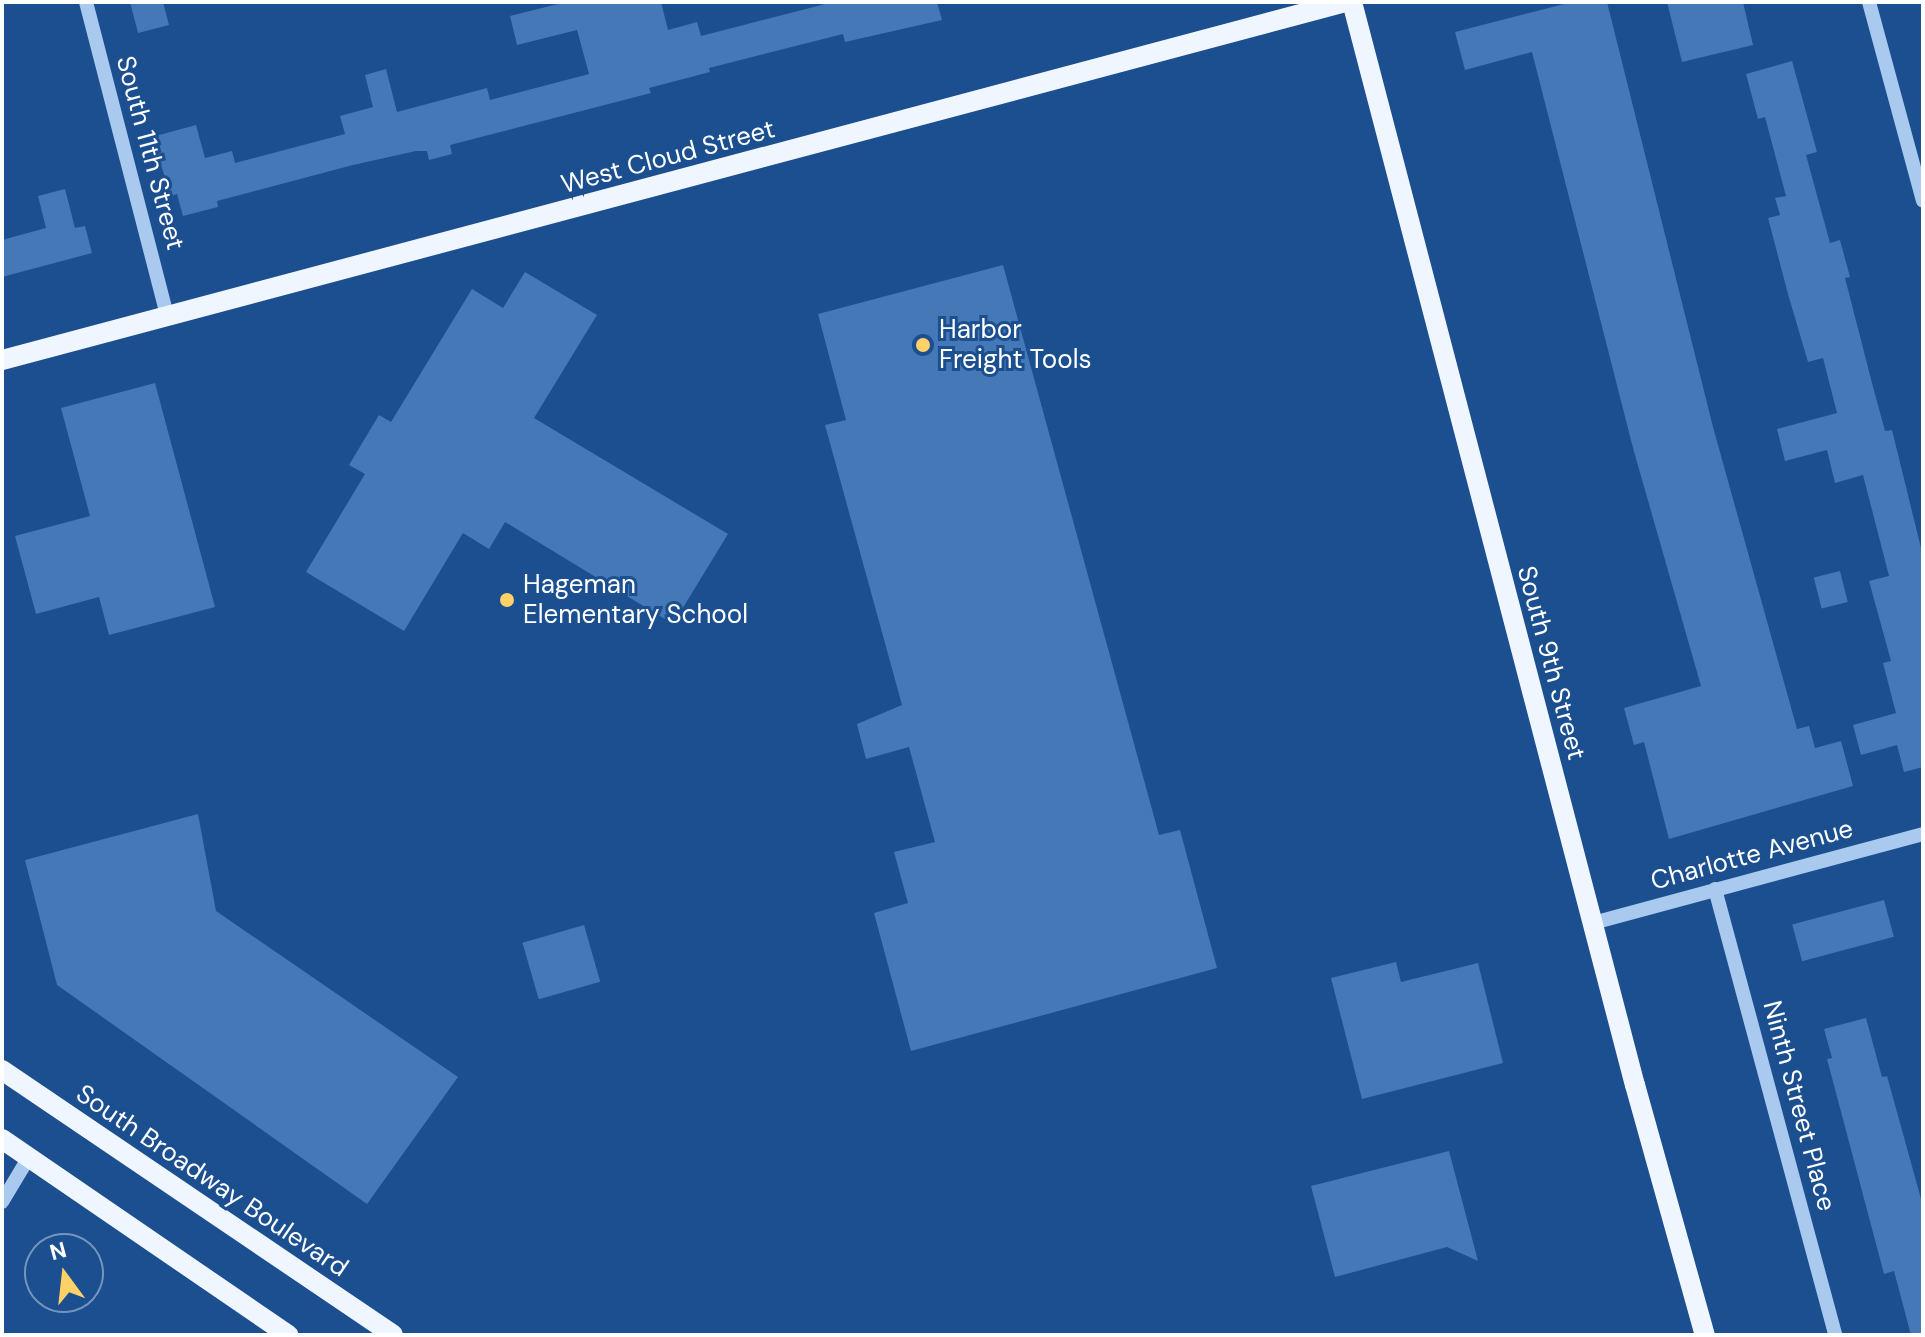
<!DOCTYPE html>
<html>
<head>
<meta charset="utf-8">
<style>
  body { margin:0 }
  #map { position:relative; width:1925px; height:1337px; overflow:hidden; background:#1b4f8f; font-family:"DM Sans",sans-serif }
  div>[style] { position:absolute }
  .building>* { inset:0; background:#4478b7; transform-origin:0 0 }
  .minor>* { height:14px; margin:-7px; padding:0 7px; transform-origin:7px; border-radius:7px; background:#a9c9ee }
  .major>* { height:20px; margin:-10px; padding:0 10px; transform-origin:10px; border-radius:10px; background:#f0f6ff }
  .dots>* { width:22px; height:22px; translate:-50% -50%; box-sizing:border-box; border:4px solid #1b4f8f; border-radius:50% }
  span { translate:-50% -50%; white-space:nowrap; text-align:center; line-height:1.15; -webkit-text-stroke:6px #1b4f8f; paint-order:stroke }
  .street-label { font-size:26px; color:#fff }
  .poi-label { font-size:26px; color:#fff }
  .left { translate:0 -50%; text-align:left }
  .frame { position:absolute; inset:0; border:4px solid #fff; pointer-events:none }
  .north { position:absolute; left:24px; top:1233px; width:80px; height:80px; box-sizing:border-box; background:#1b4f8f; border:2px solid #7695bc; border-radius:50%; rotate:345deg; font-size:22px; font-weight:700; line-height:32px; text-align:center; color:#fff }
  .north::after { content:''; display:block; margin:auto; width:28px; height:36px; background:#ffd166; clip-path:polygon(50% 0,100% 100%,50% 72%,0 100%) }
</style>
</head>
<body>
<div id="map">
  <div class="building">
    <div style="clip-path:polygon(130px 2px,163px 2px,169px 25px,138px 33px)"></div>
    <div style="clip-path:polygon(566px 2px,661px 2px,668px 30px,697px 22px,701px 36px,833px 2px,937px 2px,942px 20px,845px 42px,843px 34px,709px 68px,710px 72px,649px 88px,651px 93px,450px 145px,452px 154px,429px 160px,427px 151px,416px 151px,353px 165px,217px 201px,218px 207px,183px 216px,177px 194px,171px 196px,152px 137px,196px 125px,205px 158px,232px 151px,235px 163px,345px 134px,340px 116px,373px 107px,365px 75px,386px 69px,397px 112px,487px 88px,490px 100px,589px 74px,577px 30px,517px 45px,510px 16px)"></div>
    <div style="clip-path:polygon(1572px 2px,1607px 2px,1713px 427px,1797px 729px,1809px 726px,1815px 748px,1841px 741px,1853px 786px,1669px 839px,1644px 742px,1634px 745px,1624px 708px,1701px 686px,1633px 448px,1532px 52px,1465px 70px,1455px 32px)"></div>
    <div style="clip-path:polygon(1667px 2px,1743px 2px,1753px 45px,1682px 62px)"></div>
    <div style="clip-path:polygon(1792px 61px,1817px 152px,1806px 155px,1830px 243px,1840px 240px,1850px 277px,1845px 278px,1872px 383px,1885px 431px,1892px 430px,1923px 556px,1923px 767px,1904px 772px,1897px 745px,1861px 755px,1853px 725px,1896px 713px,1883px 663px,1891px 661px,1869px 581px,1889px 576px,1863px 475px,1835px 483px,1827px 450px,1785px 461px,1777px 429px,1837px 413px,1823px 358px,1808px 362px,1788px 294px,1768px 218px,1780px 215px,1775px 198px,1786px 196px,1765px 117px,1758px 119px,1746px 74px)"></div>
    <div style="clip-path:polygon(65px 189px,75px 228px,85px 226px,92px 253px,2px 277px,2px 240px,46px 228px,38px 196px)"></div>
    <div style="clip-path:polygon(1003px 265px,1159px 835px,1180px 830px,1217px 968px,911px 1051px,874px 913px,908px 903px,894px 852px,935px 842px,909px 747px,866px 759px,857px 724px,902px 705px,825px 425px,846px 420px,818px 314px)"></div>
    <div style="clip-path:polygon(525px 272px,597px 315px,534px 418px,728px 534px,673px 624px,505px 522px,489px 549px,463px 533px,404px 631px,306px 572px,365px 474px,349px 465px,379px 415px,391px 422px,472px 289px,503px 308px)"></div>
    <div style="clip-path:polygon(155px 383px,215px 607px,109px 635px,99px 597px,36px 614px,15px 536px,90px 516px,61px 408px)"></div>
    <div style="left:1840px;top:571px;width:32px;height:27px;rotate:76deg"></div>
    <div style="clip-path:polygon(198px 814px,216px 911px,458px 1077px,367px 1204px,57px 985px,25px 860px)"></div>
    <div style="left:1884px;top:900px;width:38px;height:95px;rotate:75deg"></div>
    <div style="left:584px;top:925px;width:59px;height:64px;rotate:74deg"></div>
    <div style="clip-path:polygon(1396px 962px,1401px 982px,1478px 963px,1503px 1063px,1362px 1099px,1331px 978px)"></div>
    <div style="clip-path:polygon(1866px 1018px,1882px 1077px,1887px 1076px,1923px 1206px,1923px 1335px,1911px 1335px,1894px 1271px,1884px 1274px,1827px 1059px,1832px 1058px,1824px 1029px)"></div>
    <div style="clip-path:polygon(1449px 1151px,1478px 1261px,1447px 1247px,1335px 1277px,1311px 1186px)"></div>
  </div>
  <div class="minor">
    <div style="left:86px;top:2px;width:324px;rotate:75.5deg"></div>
    <div style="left:1869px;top:2px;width:206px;rotate:74.8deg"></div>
    <div style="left:1715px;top:889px;width:462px;rotate:74.9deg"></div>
    <div style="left:1593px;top:923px;width:342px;rotate:-15.1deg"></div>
    <div style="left:2px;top:1202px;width:52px;rotate:-59deg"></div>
  </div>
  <div class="major">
    <div style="left:1352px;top:2px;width:1119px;rotate:75.36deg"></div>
    <div style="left:1635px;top:1085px;width:260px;rotate:74.4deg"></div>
    <div style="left:2px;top:360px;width:1391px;rotate:-14.92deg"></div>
    <div style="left:2px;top:1070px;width:472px;rotate:34.1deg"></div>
    <div style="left:2px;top:1139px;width:347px;rotate:34.4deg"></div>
  </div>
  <div class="dots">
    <div style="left:923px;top:345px;background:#ffd166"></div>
    <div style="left:507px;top:600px;background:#ffd166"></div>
  </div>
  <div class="street-label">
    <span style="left:150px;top:153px;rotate:75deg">South 11th Street</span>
    <span style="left:668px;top:157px;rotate:-15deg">West Cloud Street</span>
    <span style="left:1551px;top:663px;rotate:75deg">South 9th Street</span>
    <span style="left:1752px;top:855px;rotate:-15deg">Charlotte Avenue</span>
    <span style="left:1799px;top:1106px;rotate:75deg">Ninth Street Place</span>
    <span style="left:212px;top:1181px;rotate:34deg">South Broadway Boulevard</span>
  </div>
  <div class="poi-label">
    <span class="left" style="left:939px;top:345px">Harbor<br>Freight Tools</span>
    <span class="left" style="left:523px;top:600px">Hageman<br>Elementary School</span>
  </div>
  <div class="frame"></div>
  <div class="north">N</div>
</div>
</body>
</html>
